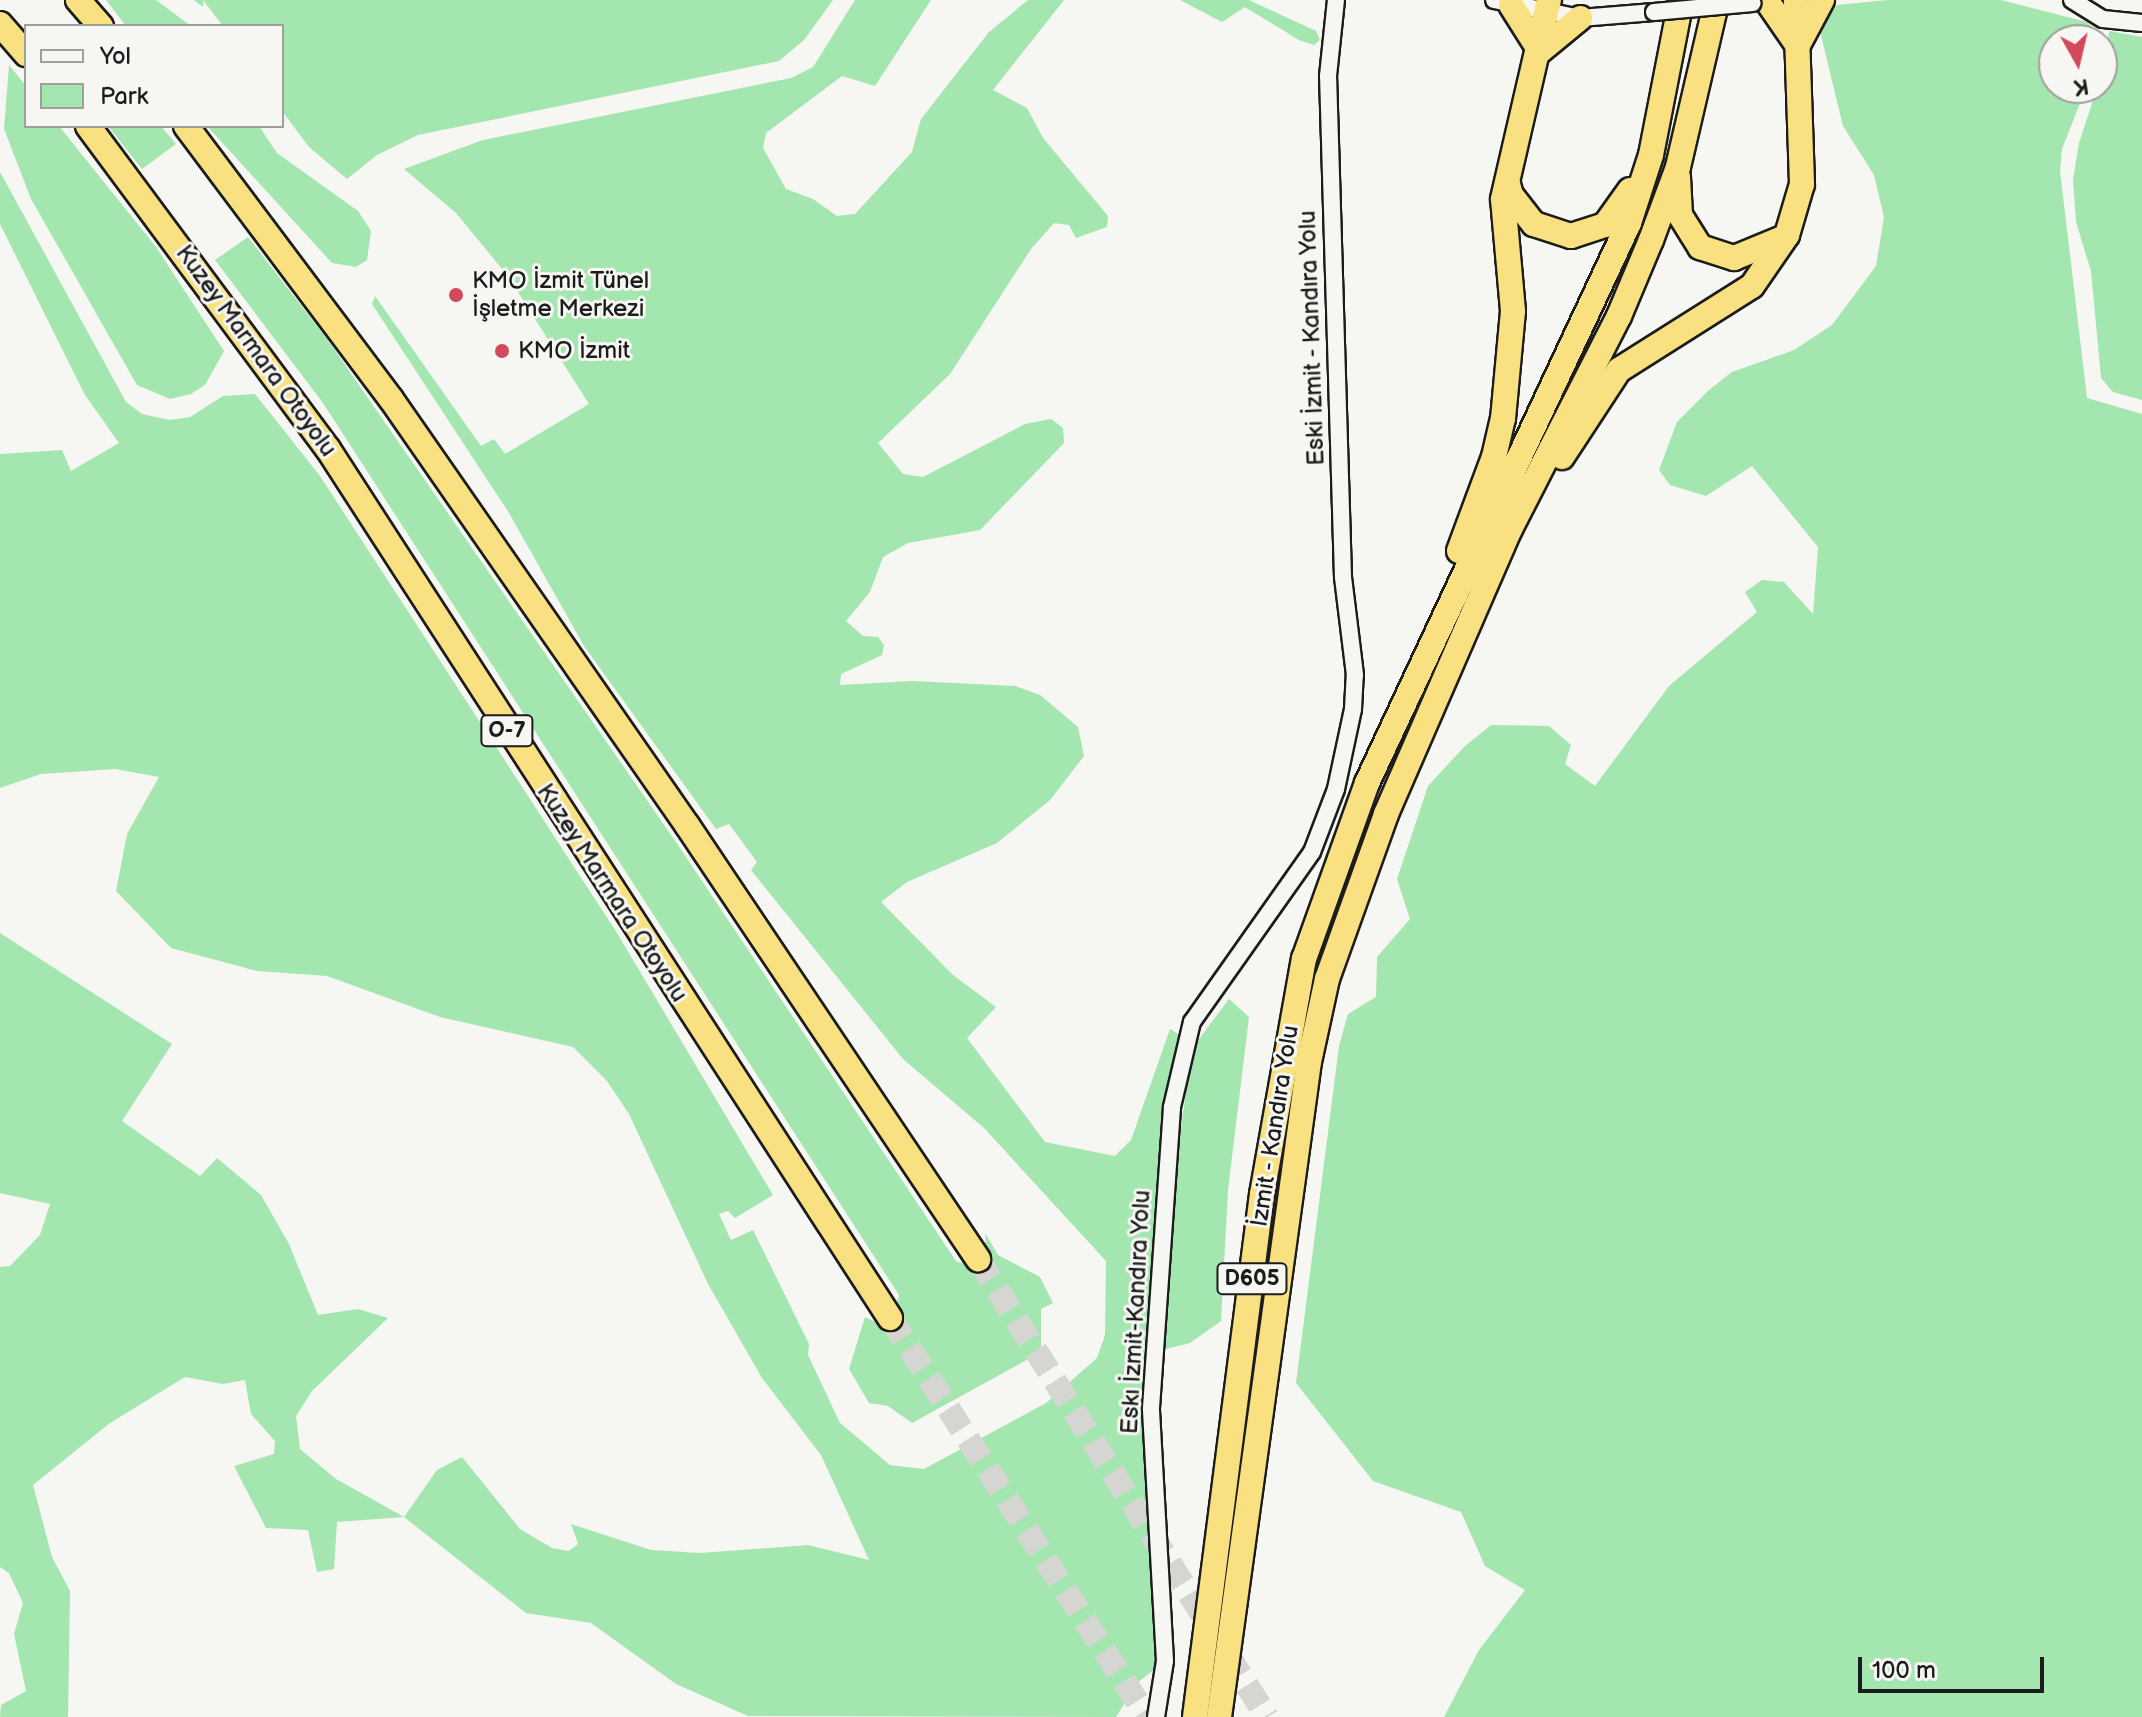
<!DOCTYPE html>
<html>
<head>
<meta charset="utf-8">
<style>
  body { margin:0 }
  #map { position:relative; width:2142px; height:1717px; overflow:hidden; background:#f6f6f2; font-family:"Balsamiq Sans",sans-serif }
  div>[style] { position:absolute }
  .green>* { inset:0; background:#a4e6af }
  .highway-tunnel>* { height:24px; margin-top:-12px; transform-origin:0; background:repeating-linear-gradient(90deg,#d5d5d2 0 24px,transparent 0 36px) }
  .roads { filter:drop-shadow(2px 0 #1c1c1c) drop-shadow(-2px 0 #1c1c1c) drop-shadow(0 2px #1c1c1c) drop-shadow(0 -2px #1c1c1c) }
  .minor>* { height:16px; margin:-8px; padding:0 8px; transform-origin:8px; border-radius:8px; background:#f6f6f2 }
  .highway>* { height:24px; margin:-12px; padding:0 12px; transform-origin:12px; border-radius:12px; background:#f9e181 }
  .bridges { filter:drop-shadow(2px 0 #1c1c1c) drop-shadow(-2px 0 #1c1c1c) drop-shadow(0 2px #1c1c1c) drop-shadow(0 -2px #1c1c1c) }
  .minor-bridge>* { height:16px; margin:-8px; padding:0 8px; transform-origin:8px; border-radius:8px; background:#f6f6f2 }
  .dots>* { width:22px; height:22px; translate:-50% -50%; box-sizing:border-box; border:4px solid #f6f6f2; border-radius:50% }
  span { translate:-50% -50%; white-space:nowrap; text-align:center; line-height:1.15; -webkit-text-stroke:6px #f6f6f2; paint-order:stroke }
  .shield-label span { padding:2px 6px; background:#f6f6f2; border:2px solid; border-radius:6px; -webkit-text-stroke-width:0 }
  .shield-label { font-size:22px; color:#1c1c1c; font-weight:700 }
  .poi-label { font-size:24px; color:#1c1c1c }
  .left { translate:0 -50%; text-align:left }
  .street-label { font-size:24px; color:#1c1c1c }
  .legend { position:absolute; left:24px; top:24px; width:260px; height:104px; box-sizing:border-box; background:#f6f6f2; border:2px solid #9f9f9c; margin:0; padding:10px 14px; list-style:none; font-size:24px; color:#1c1c1c }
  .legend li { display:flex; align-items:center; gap:16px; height:40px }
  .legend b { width:40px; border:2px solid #9f9f9c }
  .north { position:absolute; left:2038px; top:24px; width:80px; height:80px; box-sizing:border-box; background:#f6f6f2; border:2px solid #9f9f9c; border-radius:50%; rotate:172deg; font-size:22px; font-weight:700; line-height:32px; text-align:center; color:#1c1c1c }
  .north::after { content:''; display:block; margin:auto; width:28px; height:36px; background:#d1495b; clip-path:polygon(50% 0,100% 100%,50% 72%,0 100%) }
  .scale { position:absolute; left:1858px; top:1657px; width:186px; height:36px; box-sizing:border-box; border:4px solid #1c1c1c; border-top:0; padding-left:10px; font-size:24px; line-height:28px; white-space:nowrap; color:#1c1c1c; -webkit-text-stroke:6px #f6f6f2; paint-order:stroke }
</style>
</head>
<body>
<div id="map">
  <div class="green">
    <div style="clip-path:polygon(106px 0,156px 0,191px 26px,126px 26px)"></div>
    <div style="clip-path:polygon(194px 0,833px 0,804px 40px,779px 61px,418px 135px,377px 155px,347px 179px,309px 147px,282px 111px,282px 26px,223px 26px,203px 0,203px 7px)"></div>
    <div style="clip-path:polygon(855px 0,931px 0,875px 86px,842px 76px,766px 133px,763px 148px,786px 189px,813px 199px,837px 216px,855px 214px,912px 152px,921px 119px,989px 32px,1028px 0,1064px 0,993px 90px,1027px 108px,1043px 138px,1108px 216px,1107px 227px,1076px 238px,1069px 225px,1054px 223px,1031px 249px,950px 374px,878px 443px,903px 474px,923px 477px,1025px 424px,1051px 419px,1063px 428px,1064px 443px,980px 530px,908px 543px,883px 557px,870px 592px,846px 621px,863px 636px,878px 637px,884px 645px,882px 655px,841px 674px,840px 685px,913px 681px,1015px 686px,1040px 695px,1078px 727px,1084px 756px,1050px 800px,997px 843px,907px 882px,881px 902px,953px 975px,996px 1007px,967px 1038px,1045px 1142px,1115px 1156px,1131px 1140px,1170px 1029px,1181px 1036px,1168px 1094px,1145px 1380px,1155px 1669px,1137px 1683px,1116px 1717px,748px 1716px,676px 1684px,591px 1623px,526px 1613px,404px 1517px,337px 1522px,334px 1569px,317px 1572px,308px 1530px,266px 1528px,234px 1466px,274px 1454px,275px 1441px,251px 1414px,245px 1380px,223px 1384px,185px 1377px,110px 1423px,33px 1485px,52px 1557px,70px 1591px,68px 1717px,0 1717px,1px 1705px,26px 1691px,14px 1634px,23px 1603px,9px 1573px,0 1567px,0 1267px,10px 1266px,40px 1235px,50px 1204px,0 1193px,0 933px,172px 1044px,122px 1121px,200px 1176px,217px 1158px,261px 1195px,289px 1244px,318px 1315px,358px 1309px,388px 1318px,312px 1391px,296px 1416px,300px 1449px,336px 1479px,404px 1517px,437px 1470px,462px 1457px,520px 1529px,552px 1548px,569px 1551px,578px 1544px,571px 1524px,651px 1550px,700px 1553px,808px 1545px,869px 1560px,821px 1455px,762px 1378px,708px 1284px,629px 1114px,607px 1081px,573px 1047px,440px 1017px,327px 976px,257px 971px,171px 948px,116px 891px,127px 834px,159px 777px,115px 769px,41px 774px,0 788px,0 454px,62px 450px,71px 471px,119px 443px,85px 395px,0 224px,0 172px,126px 402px,142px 414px,170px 420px,190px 417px,223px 396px,255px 394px,320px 476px,617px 933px,773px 1195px,735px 1218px,728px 1211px,719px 1214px,731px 1240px,753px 1230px,809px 1344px,808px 1355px,840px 1423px,890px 1465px,924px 1469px,1046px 1403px,1097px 1358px,1105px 1335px,1106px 1261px,984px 1128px,903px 1059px,751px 870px,757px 862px,729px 824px,716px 829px,584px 646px,509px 513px,372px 304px,375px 296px,481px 446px,494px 439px,505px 454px,589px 404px,507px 275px,456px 213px,404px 169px,483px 140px,791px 78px,813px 67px)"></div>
    <div style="clip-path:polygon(1180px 0,1249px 0,1316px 31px,1320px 40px,1314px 45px,1299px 40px,1245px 7px,1222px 22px)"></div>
    <div style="clip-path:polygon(1888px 0,2001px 0,2087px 22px,2094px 29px,2093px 40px,2054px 40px,2054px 88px,2086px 88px,2062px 149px,2060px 171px,2087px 398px,2142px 414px,2142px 1717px,1444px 1717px,1479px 1650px,1525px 1590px,1485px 1566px,1461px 1512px,1373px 1481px,1296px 1383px,1339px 1046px,1348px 1014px,1376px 997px,1377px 957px,1410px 919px,1397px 879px,1428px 786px,1464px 747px,1491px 725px,1549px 726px,1571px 745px,1565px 764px,1595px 786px,1669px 686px,1757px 612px,1745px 592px,1762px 580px,1784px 582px,1813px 614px,1818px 547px,1752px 466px,1706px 496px,1670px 485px,1659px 470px,1677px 422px,1709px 390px,1732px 372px,1794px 350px,1832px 325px,1876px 266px,1884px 217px,1874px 175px,1843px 126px,1818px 23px,1837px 5px)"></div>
    <div style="clip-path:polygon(2109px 31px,2142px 37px,2142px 400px,2113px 392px,2101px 378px,2091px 271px,2076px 222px,2073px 180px,2079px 143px,2097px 88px,2102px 88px)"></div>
    <div style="clip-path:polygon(9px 65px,26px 86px,26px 126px,59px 126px,156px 247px,224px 351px,205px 385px,191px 394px,170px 399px,137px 385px,31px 199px,4px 129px)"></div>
    <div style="clip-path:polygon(108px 126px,161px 126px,176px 144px,142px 169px)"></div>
    <div style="clip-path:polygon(207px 126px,259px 126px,277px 153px,358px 211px,371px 231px,367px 260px,356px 267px,332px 263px)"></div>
    <div style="clip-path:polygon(248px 237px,327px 339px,678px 845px,956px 1261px,967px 1265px,978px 1259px,986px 1249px,985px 1233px,998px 1255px,1040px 1277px,1053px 1303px,1041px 1309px,1041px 1352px,912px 1423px,888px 1406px,869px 1403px,849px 1369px,865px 1317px,880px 1324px,896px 1308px,899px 1295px,323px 403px,215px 260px)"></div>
    <div style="clip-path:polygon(1229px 999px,1249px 1017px,1228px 1190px,1221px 1321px,1190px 1343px,1162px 1350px,1175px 1168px,1190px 1065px,1199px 1039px)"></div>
  </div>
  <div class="highway-tunnel">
    <div style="left:978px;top:1259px;width:542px;rotate:57.75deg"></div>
    <div style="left:890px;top:1318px;width:475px;rotate:57.2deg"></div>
  </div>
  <div class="roads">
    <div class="minor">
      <div style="left:1494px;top:0;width:88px;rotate:11.8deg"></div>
      <div style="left:1580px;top:18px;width:74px;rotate:-4.6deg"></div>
      <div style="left:2072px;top:0;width:36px;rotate:32deg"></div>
      <div style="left:2103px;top:19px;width:39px;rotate:6deg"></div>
      <div style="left:1156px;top:1717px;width:57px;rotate:-80.9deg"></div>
      <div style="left:1165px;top:1661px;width:253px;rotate:-93.2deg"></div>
      <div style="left:1151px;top:1408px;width:302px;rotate:-86deg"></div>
      <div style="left:1172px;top:1107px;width:87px;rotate:-76.8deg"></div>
      <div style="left:1192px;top:1022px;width:208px;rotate:-54.8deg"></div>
      <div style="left:1312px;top:852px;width:67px;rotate:-69.1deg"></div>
      <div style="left:1336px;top:789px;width:82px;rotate:-78deg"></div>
      <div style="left:1353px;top:709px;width:34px;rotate:-87deg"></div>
      <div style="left:1355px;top:675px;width:99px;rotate:-97deg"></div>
      <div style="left:1343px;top:577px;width:501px;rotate:-91.71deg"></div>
      <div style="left:1328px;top:76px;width:76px;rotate:-84deg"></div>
    </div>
    <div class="highway">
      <div style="left:78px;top:0;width:35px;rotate:49deg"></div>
      <div style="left:1767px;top:1px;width:51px;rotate:55.4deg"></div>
      <div style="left:1511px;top:5px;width:54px;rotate:57.8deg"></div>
      <div style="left:1540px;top:51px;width:52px;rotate:-39.5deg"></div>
      <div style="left:0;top:24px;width:40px;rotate:49deg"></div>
      <div style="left:1799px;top:43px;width:49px;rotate:-61.9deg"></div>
      <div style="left:88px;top:126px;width:402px;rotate:53.4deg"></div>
      <div style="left:328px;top:449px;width:1035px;rotate:57.11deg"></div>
      <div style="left:186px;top:126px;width:341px;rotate:53.1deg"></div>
      <div style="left:391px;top:399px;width:519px;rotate:55.21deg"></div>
      <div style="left:687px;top:825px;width:523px;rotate:56.16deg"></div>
      <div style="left:1678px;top:177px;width:38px;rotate:87deg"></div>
      <div style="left:1680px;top:215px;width:38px;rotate:58deg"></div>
      <div style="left:1700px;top:247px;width:36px;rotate:18deg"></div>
      <div style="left:1734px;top:258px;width:55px;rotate:-22.4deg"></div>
      <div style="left:1508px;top:184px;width:11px;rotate:75deg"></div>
      <div style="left:1511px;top:195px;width:37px;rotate:52deg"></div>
      <div style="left:1534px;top:224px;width:39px;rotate:18deg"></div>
      <div style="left:1571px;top:236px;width:36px;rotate:-18deg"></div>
      <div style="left:1605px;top:225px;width:43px;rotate:-54.5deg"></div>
      <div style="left:1562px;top:457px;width:104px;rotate:-56.8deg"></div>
      <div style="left:1619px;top:370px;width:157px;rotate:-32.3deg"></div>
      <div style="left:1752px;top:286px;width:62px;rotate:-55.5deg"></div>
      <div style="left:1787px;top:235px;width:53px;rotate:-73.6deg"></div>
      <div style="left:1802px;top:184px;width:184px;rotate:-91.9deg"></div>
      <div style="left:1459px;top:551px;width:100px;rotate:-69.6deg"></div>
      <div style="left:1494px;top:457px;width:39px;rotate:-77deg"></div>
      <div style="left:1503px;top:419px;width:108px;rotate:-84.7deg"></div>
      <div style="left:1513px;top:311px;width:112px;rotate:-95.1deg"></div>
      <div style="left:1503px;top:199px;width:204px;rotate:-77deg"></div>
      <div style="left:1195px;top:1717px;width:527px;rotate:-82.7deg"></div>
      <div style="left:1262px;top:1194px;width:239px;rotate:-79.9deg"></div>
      <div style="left:1304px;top:959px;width:187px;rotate:-70.3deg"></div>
      <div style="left:1367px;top:783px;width:618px;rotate:-64.93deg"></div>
      <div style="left:1629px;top:223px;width:71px;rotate:-72.1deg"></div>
      <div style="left:1651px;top:155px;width:158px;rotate:-79deg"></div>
      <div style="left:1219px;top:1717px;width:661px;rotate:-82.18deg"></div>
      <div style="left:1309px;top:1062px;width:85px;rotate:-77.8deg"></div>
      <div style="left:1327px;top:979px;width:175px;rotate:-70.3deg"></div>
      <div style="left:1386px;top:814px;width:311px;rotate:-66.5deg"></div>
      <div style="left:1510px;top:529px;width:239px;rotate:-62.9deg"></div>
      <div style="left:1619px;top:316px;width:82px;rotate:-67.2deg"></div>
      <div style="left:1651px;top:240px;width:78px;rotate:-69.7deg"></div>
      <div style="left:1678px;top:167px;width:171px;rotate:-76.9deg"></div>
    </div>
  </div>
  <div class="bridges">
    <div class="minor-bridge">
      <div style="left:1654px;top:12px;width:99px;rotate:-5.2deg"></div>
    </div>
  </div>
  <div class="dots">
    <div style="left:456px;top:295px;background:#d1495b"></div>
    <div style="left:502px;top:351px;background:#d1495b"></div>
  </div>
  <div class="shield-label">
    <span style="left:507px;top:731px">O-7</span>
    <span style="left:1252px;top:1279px">D605</span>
  </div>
  <div class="poi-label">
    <span class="left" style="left:472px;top:295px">KMO İzmit Tünel<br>İşletme Merkezi</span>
    <span class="left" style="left:518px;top:351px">KMO İzmit</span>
  </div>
  <div class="street-label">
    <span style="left:1312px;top:338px;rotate:-92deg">Eski İzmit - Kandıra Yolu</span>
    <span style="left:256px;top:351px;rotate:54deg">Kuzey Marmara Otoyolu</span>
    <span style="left:612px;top:893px;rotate:57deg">Kuzey Marmara Otoyolu</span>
    <span style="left:1275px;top:1126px;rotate:-81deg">İzmit - Kandıra Yolu</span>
    <span style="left:1136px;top:1312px;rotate:-87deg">Eskı İzmit-Kandıra Yolu</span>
  </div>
  <ul class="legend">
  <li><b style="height:10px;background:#f6f6f2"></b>Yol</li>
  <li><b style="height:22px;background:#a4e6af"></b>Park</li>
  </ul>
  <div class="north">K</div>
  <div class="scale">100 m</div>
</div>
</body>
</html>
